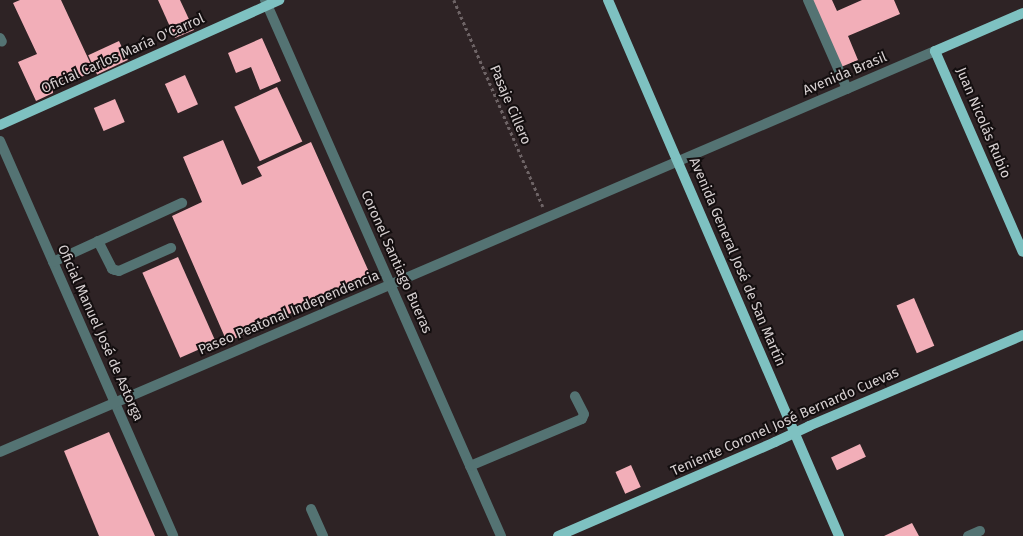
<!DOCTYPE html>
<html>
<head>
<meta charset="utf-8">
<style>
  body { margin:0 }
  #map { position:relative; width:1023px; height:536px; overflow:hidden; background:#2e2325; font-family:"Fira Sans",sans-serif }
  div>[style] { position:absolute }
  .building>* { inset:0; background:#f2aeb8; transform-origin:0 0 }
  .path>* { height:2.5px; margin-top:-1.25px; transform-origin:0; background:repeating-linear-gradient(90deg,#6e6466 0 3px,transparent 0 6px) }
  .minor>* { height:10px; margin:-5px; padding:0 5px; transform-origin:5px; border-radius:5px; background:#547373 }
  .major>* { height:10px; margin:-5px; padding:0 5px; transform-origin:5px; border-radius:5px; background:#7ec1c1 }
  span { translate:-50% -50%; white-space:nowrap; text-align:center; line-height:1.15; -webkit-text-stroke:4px #130e0f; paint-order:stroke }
  .street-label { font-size:14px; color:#d6cfd0 }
</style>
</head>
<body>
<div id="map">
  <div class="building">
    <div style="clip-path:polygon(20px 0,61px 0,94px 71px,53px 90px,53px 93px,36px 101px,18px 62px,37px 54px,13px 3px)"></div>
    <div style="clip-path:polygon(158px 0,180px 0,194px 30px,175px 38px)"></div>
    <div style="clip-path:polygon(812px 0,832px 0,837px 11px,862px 0,894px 0,900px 14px,848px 36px,858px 60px,841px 67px)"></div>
    <div style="clip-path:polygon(262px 38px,281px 81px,260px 90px,251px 67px,236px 73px,228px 53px)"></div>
    <div style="left:119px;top:41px;width:21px;height:34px;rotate:65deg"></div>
    <div style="left:185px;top:75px;width:32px;height:22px;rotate:66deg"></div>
    <div style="left:277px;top:87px;width:60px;height:47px;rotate:65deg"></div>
    <div style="left:115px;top:99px;width:25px;height:23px;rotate:67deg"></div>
    <div style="clip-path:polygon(223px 140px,242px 185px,262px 176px,257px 167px,311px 142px,369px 272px,367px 279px,227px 342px,172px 216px,202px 202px,183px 157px)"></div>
    <div style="left:178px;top:257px;width:93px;height:39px;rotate:66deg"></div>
    <div style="left:914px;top:298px;width:52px;height:19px;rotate:67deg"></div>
    <div style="clip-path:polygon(109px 432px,155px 536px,99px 536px,64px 451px)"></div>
    <div style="left:860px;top:444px;width:14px;height:32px;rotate:65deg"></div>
    <div style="left:631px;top:465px;width:24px;height:17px;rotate:66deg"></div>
    <div style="clip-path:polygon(912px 523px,919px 536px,884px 536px)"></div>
  </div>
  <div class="path">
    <div style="left:454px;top:0;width:225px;rotate:66.7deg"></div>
  </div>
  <div class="minor">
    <div style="left:265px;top:0;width:586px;rotate:66.24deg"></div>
    <div style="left:808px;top:0;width:97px;rotate:66.3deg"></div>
    <div style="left:0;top:38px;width:4px;rotate:63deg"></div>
    <div style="left:0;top:141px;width:431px;rotate:66.3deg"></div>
    <div style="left:98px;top:241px;width:31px;rotate:63deg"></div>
    <div style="left:112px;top:269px;width:3px;rotate:18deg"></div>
    <div style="left:115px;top:270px;width:4px;rotate:14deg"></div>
    <div style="left:119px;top:271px;width:57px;rotate:-23.9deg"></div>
    <div style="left:53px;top:262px;width:142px;rotate:-24.6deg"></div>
    <div style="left:0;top:452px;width:1017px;rotate:-23.21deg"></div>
    <div style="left:470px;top:466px;width:121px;rotate:-22.8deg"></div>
    <div style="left:582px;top:419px;width:5px;rotate:-68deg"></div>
    <div style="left:584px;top:414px;width:20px;rotate:-117deg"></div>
    <div style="left:311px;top:509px;width:30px;rotate:66deg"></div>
    <div style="left:968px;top:536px;width:13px;rotate:-23deg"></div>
  </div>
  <div class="major">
    <div style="left:608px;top:0;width:584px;rotate:66.69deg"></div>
    <div style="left:1023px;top:13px;width:96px;rotate:156.6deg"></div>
    <div style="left:935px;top:51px;width:219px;rotate:66.4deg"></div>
    <div style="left:0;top:125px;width:306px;rotate:-24.1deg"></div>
    <div style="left:558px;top:536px;width:236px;rotate:-23.4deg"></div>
    <div style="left:775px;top:442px;width:38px;rotate:-25deg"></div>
    <div style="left:809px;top:426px;width:233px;rotate:-23deg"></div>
  </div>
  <div class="street-label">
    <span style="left:123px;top:54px;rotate:-24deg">Oficial Carlos María O'Carrol</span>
    <span style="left:845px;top:74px;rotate:-23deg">Avenida Brasil</span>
    <span style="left:510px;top:105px;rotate:67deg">Pasaje Cillero</span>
    <span style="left:983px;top:123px;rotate:67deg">Juan Nicolás Rubio</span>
    <span style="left:396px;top:262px;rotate:66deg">Coronel Santiago Bueras</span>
    <span style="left:737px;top:262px;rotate:67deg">Avenida General José de San Martín</span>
    <span style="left:289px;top:313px;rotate:-23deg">Paseo Peatonal Independencia</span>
    <span style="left:100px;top:333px;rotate:66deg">Oficial Manuel José de Astorga</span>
    <span style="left:785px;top:422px;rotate:-24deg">Teniente Coronel José Bernardo Cuevas</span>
  </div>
</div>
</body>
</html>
